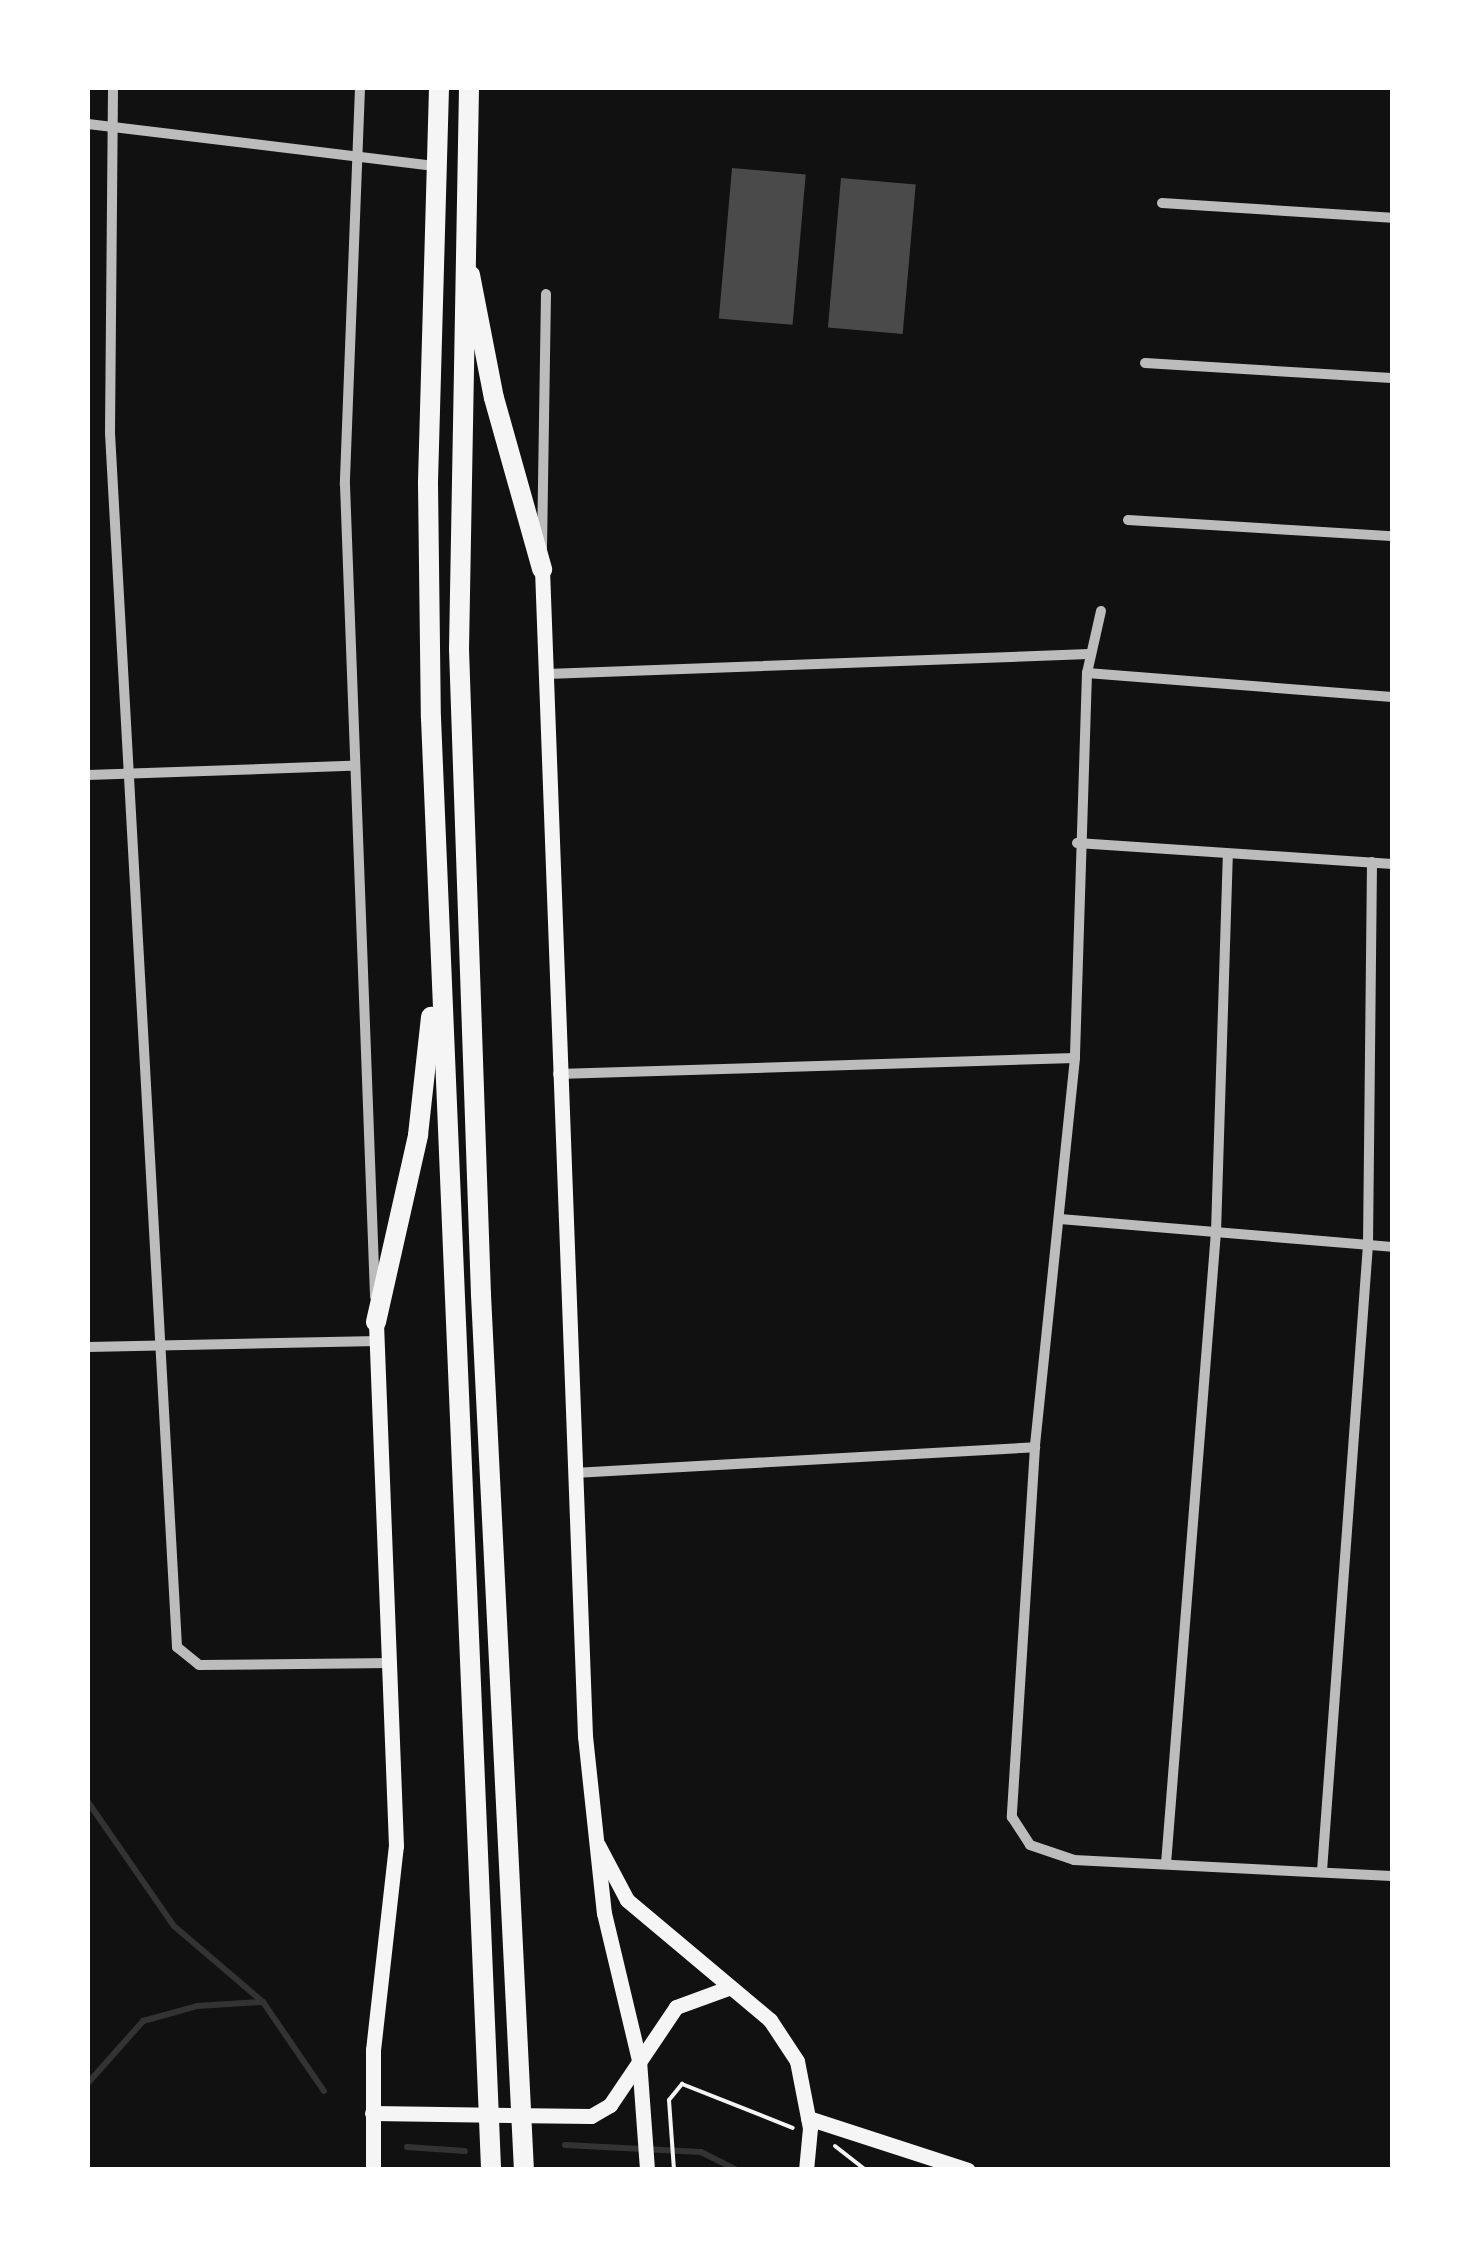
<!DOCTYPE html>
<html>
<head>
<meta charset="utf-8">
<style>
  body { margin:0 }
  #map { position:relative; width:1480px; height:2257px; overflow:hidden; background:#111; font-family:"Times New Roman",serif }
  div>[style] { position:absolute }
  .stream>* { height:6px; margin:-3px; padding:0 3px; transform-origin:3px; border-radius:3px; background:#333 }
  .building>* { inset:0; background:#4a4a4a; transform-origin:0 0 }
  .path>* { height:4px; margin:-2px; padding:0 2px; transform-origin:2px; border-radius:2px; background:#f5f5f5 }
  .minor>* { height:10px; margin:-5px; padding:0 5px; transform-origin:5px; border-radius:5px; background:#bcbcbc }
  .secondary>* { height:15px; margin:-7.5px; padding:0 7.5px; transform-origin:7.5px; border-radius:7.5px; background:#f5f5f5 }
  .motorway>* { height:20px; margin:-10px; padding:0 10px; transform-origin:10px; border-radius:10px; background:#f5f5f5 }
  span { translate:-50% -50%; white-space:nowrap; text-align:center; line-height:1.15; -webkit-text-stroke:10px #fff; paint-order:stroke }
  .frame { position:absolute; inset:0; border:90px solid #fff; pointer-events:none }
</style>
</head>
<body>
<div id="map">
  <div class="stream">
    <div style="left:88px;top:1802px;width:151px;rotate:55.3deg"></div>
    <div style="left:174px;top:1926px;width:117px;rotate:40.5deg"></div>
    <div style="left:263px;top:2002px;width:108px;rotate:55.6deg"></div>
    <div style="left:88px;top:2083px;width:83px;rotate:-48.4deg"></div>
    <div style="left:143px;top:2021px;width:56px;rotate:-15.5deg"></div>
    <div style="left:197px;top:2006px;width:64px;rotate:-3.6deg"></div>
    <div style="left:565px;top:2145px;width:136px;rotate:2.9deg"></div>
    <div style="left:701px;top:2152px;width:40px;rotate:26.6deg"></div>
    <div style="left:407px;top:2147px;width:58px;rotate:3.9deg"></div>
  </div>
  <div class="building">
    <div style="left:732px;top:168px;width:74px;height:151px;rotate:5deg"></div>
    <div style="left:841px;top:178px;width:75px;height:150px;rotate:5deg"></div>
  </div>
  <div class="path">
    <div style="left:835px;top:2146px;width:39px;rotate:38deg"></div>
    <div style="left:674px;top:2170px;width:70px;rotate:-94.1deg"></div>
    <div style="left:669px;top:2100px;width:21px;rotate:-51deg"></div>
    <div style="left:682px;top:2084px;width:119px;rotate:21.6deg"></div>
  </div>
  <div class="minor">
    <div style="left:113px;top:88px;width:345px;rotate:90.5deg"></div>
    <div style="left:110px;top:433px;width:1216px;rotate:86.84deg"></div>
    <div style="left:177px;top:1647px;width:28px;rotate:39deg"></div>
    <div style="left:199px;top:1665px;width:193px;rotate:-0.6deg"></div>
    <div style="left:360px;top:88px;width:397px;rotate:92.2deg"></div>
    <div style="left:345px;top:485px;width:812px;rotate:87.88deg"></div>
    <div style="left:88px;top:124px;width:351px;rotate:6.9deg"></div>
    <div style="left:1162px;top:203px;width:230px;rotate:3.7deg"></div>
    <div style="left:1145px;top:363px;width:247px;rotate:3.5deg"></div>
    <div style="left:1128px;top:520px;width:264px;rotate:3.5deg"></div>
    <div style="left:542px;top:548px;width:254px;rotate:-89.1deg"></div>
    <div style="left:1101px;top:611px;width:64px;rotate:102.7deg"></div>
    <div style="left:1087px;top:673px;width:385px;rotate:91.8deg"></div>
    <div style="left:1075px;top:1058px;width:391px;rotate:95.9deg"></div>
    <div style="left:1035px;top:1447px;width:371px;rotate:93.6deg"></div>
    <div style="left:1012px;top:1817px;width:33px;rotate:57deg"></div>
    <div style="left:1030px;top:1845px;width:46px;rotate:18.8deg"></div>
    <div style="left:1074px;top:1860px;width:318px;rotate:2.9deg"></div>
    <div style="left:1087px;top:673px;width:306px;rotate:4.5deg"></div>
    <div style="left:547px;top:674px;width:542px;rotate:-2.11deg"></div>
    <div style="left:88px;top:775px;width:263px;rotate:-2deg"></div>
    <div style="left:1077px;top:843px;width:316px;rotate:3.8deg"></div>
    <div style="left:558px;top:1074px;width:517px;rotate:-1.77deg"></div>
    <div style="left:1060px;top:1219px;width:333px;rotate:4.8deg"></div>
    <div style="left:88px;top:1347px;width:290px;rotate:-1.2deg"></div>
    <div style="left:574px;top:1473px;width:462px;rotate:-3.2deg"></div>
    <div style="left:1166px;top:1864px;width:634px;rotate:-85.48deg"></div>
    <div style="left:1216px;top:1232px;width:378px;rotate:-88.2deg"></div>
    <div style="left:1322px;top:1871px;width:628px;rotate:-85.8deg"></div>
    <div style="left:1368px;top:1245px;width:383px;rotate:-89.4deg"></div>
  </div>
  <div class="secondary">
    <div style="left:542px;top:569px;width:1168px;rotate:87.89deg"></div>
    <div style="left:585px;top:1736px;width:178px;rotate:83.9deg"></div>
    <div style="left:604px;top:1913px;width:151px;rotate:76.6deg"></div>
    <div style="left:639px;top:2060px;width:110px;rotate:85.8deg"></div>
    <div style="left:598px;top:1845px;width:62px;rotate:62.2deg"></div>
    <div style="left:627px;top:1900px;width:187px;rotate:40deg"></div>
    <div style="left:770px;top:2020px;width:49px;rotate:56.6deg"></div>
    <div style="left:797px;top:2061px;width:68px;rotate:79deg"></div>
    <div style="left:810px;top:2128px;width:42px;rotate:95.4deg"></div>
    <div style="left:372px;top:2113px;width:219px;rotate:0.8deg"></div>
    <div style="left:591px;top:2116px;width:22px;rotate:-30deg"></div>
    <div style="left:610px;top:2105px;width:118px;rotate:-56deg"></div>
    <div style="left:676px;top:2007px;width:55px;rotate:-20.1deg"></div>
    <div style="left:808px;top:2118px;width:168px;rotate:18deg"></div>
    <div style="left:373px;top:2170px;width:120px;rotate:-90deg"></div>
    <div style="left:373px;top:2050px;width:205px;rotate:-83.6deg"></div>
    <div style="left:396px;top:1846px;width:524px;rotate:-92.19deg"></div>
  </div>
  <div class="motorway">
    <div style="left:439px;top:88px;width:395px;rotate:91.6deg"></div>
    <div style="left:428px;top:483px;width:235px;rotate:89.3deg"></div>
    <div style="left:431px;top:718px;width:1453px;rotate:87.63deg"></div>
    <div style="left:469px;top:88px;width:561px;rotate:91.02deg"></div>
    <div style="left:459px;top:649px;width:646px;rotate:88.05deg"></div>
    <div style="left:481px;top:1295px;width:876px;rotate:87.19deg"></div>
    <div style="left:470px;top:275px;width:125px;rotate:79deg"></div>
    <div style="left:494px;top:398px;width:178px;rotate:74.3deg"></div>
    <div style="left:376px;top:1322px;width:192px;rotate:-77.3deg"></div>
    <div style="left:418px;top:1135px;width:119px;rotate:-83.7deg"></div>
  </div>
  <div class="frame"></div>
</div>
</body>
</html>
